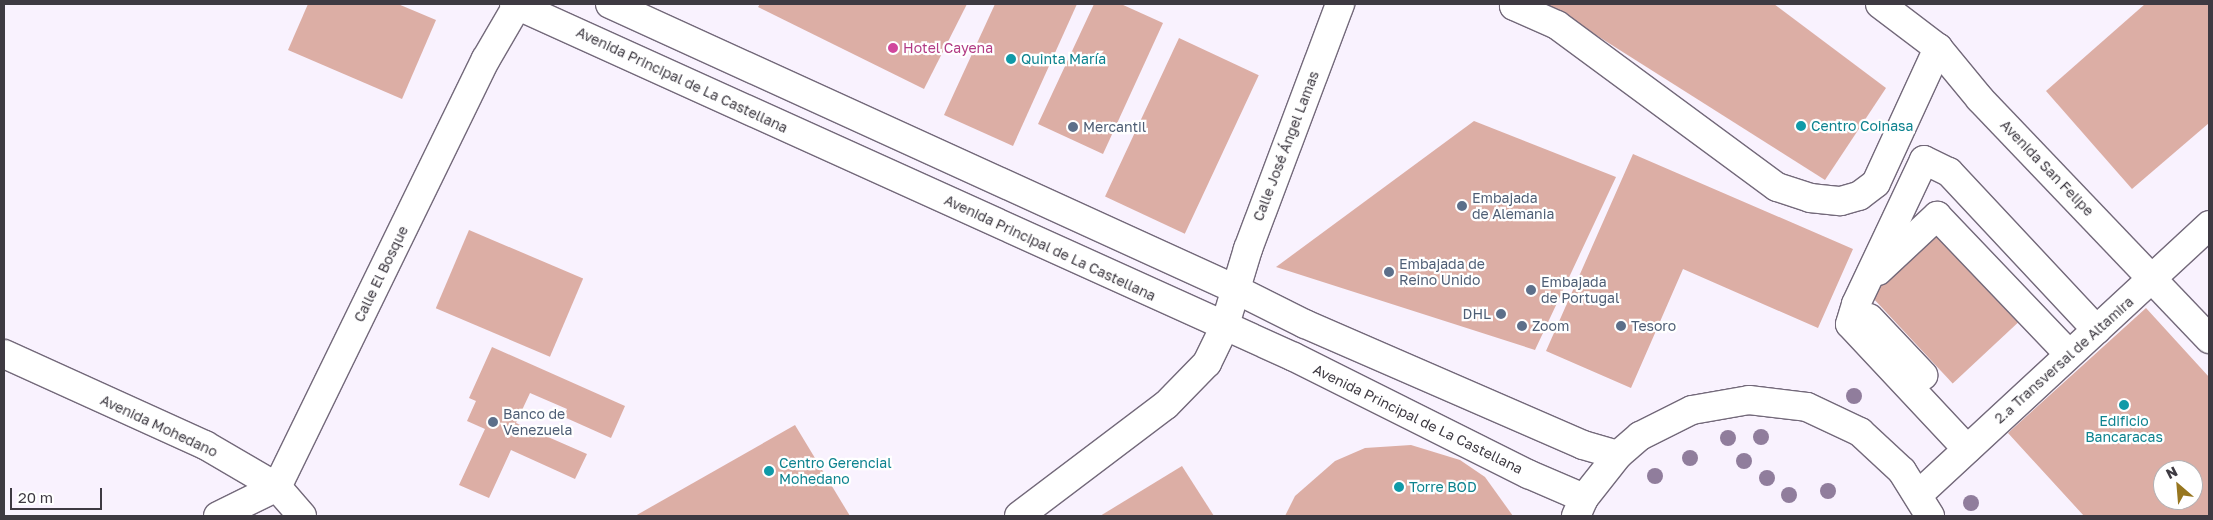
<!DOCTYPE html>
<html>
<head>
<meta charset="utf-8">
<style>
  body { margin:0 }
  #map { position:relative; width:2213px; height:520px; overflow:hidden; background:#f9f2fe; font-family:"Golos Text",sans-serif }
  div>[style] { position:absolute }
  .building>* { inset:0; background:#dcaea5; transform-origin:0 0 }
  .roads { filter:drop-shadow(1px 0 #73697a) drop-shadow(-1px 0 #73697a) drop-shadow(0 1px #73697a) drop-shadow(0 -1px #73697a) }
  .minor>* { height:28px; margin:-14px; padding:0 14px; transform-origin:14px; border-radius:14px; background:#fff }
  .trees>* { width:16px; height:16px; margin:-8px; border-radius:50%; background:#907d9c }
  .dots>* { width:14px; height:14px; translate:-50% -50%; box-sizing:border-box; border:2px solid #fff; border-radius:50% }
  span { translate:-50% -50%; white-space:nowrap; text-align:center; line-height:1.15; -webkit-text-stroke:4.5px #fff; paint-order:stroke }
  .hotel-label { font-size:14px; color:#b23c85 }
  .left { translate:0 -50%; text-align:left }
  .culture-label { font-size:14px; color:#0d838f }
  .street-label { font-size:14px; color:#3e3a42 }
  .service-label { font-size:14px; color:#4e5e75 }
  .right { translate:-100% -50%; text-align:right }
  .frame { position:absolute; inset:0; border:5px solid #3e3a42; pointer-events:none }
  .north { position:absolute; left:2153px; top:460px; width:50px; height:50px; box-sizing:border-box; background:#fff; border:1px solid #b2b0b3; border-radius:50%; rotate:333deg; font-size:14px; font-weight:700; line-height:20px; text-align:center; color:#3e3a42 }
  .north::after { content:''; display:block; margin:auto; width:18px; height:22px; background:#97761f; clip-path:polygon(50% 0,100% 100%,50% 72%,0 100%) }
  .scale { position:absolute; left:10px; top:488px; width:92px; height:22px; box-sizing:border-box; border:2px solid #3e3a42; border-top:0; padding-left:6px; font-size:15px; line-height:18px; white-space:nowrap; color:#3e3a42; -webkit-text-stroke:4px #fff; paint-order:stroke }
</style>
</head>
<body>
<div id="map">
  <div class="building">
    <div style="clip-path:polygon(308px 4px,398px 4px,436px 20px,402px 99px,288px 50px)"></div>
    <div style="clip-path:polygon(760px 4px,967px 4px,924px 89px,758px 7px)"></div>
    <div style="clip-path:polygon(995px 4px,1077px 4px,1013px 146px,944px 115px)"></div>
    <div style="clip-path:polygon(1094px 4px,1121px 4px,1163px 23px,1103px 154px,1038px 124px)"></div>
    <div style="clip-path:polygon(1547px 4px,1774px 4px,1886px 88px,1825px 180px)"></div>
    <div style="clip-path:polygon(2145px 4px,2209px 4px,2209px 123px,2132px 189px,2046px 91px)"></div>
    <div style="left:1179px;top:38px;width:88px;height:175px;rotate:25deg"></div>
    <div style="clip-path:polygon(1474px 121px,1616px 177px,1535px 350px,1276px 267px)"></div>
    <div style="clip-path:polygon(1633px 154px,1853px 249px,1818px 328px,1683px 269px,1631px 388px,1546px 351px)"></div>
    <div style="left:1939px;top:228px;width:123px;height:96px;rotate:47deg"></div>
    <div style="left:469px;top:230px;width:124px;height:85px;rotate:23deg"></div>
    <div style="clip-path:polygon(evenodd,2146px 308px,2209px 377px,2209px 516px,2084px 516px,2008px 433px,2146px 308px,2163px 470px,2193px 470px,2193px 500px,2163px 500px,2163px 470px)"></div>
    <div style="clip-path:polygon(492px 347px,625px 406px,611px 438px,564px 417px,567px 409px,530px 393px,516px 423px,587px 454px,575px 479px,511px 450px,489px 498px,459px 485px,485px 429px,467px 421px,476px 401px,469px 398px)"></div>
    <div style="clip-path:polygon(795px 425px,850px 516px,635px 516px)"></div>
    <div style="clip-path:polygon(1411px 445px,1460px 460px,1485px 477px,1513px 516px,1285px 516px,1295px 496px,1335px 461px,1365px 448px)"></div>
    <div style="clip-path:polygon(1182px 466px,1214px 516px,1100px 516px)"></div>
  </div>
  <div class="roads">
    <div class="minor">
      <div style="left:514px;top:4px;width:856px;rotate:24.35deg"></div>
      <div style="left:1294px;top:357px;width:262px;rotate:26.6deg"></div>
      <div style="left:1528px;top:474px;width:61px;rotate:23.2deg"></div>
      <div style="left:610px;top:4px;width:687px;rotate:24.51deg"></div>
      <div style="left:1235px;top:289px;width:78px;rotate:26.6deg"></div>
      <div style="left:1305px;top:324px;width:303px;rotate:23.5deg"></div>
      <div style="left:1583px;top:445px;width:36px;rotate:16deg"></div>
      <div style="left:1515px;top:4px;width:2px;rotate:117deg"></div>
      <div style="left:1514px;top:6px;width:47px;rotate:23.8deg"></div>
      <div style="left:1557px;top:25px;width:273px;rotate:36.4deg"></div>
      <div style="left:1777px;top:187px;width:35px;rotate:18deg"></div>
      <div style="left:1810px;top:198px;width:31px;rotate:6deg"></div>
      <div style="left:1841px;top:201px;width:19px;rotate:-16deg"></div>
      <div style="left:1859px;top:196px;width:21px;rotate:-37deg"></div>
      <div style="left:1876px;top:183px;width:149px;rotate:-65.3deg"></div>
      <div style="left:1880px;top:4px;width:73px;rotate:37.2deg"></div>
      <div style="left:1938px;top:48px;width:66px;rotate:50.5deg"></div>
      <div style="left:1980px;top:99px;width:332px;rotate:46.3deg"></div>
      <div style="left:1878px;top:271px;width:81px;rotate:-43deg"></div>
      <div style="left:1937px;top:216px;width:191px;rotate:46.3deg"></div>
      <div style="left:1869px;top:318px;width:79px;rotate:46.5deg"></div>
      <div style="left:4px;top:354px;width:221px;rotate:24.4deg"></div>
      <div style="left:205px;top:445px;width:83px;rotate:30.3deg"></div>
      <div style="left:277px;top:487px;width:38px;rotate:49deg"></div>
      <div style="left:1967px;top:449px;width:171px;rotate:-133.1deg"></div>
      <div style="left:1850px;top:324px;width:21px;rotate:-73deg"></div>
      <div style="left:1856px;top:304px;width:159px;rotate:-64.7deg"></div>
      <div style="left:1924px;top:160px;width:28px;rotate:26deg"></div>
      <div style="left:1949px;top:172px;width:216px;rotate:46.9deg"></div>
      <div style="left:1919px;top:494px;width:396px;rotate:-42.8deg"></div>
      <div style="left:218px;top:516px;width:66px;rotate:-26.2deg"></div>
      <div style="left:277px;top:487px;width:476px;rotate:-64deg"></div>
      <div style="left:486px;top:59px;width:64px;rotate:-59.8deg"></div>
      <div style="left:1019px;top:516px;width:184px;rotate:-37.1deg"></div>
      <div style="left:1166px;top:405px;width:59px;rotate:-45.7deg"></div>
      <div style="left:1207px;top:363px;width:39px;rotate:-64deg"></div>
      <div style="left:1224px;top:328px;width:83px;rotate:-73.1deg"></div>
      <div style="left:1248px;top:249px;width:262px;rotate:-69.4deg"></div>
      <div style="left:1576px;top:516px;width:20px;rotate:-66deg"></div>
      <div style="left:1584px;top:498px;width:55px;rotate:-51.7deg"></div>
      <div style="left:1618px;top:455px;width:29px;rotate:-41deg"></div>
      <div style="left:1640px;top:436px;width:58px;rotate:-26.6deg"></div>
      <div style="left:1692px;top:410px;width:58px;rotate:-10deg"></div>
      <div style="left:1749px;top:400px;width:58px;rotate:6.9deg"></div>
      <div style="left:1807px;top:407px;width:59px;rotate:25.3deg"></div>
      <div style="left:1860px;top:432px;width:57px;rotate:42.9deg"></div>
      <div style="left:1902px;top:471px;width:53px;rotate:58.1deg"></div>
    </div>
  </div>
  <div class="trees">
    <div style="left:1854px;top:396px"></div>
    <div style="left:1761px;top:437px"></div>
    <div style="left:1728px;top:438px"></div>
    <div style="left:1690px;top:458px"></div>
    <div style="left:1744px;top:461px"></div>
    <div style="left:1655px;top:476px"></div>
    <div style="left:1767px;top:478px"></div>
    <div style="left:1828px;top:491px"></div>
    <div style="left:1789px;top:495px"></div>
    <div style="left:1971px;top:503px"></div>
  </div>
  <div class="dots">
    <div style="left:893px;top:48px;background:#d1479c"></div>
    <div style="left:1011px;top:59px;background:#0f9aa8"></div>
    <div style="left:1801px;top:126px;background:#0f9aa8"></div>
    <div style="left:1073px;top:127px;background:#5c6f8a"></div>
    <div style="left:1462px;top:206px;background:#5c6f8a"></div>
    <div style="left:1389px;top:272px;background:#5c6f8a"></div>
    <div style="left:1531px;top:290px;background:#5c6f8a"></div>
    <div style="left:1501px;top:314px;background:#5c6f8a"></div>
    <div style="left:1522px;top:326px;background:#5c6f8a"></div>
    <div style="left:1621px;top:326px;background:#5c6f8a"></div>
    <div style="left:2124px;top:405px;background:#0f9aa8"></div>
    <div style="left:493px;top:422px;background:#5c6f8a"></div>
    <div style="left:769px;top:471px;background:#0f9aa8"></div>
    <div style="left:1399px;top:487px;background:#0f9aa8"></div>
  </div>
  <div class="hotel-label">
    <span class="left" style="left:903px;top:48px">Hotel Cayena</span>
  </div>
  <div class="culture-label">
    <span class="left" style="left:1021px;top:59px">Quinta María</span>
    <span class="left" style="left:1811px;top:126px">Centro Coinasa</span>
    <span style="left:2124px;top:429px">Edificio<br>Bancaracas</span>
    <span class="left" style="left:779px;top:471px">Centro Gerencial<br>Mohedano</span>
    <span class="left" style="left:1409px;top:487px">Torre BOD</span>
  </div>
  <div class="street-label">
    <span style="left:682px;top:80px;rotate:25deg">Avenida Principal de La Castellana</span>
    <span style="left:1286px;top:146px;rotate:-69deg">Calle José Ángel Lamas</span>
    <span style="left:2047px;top:168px;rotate:46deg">Avenida San Felipe</span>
    <span style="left:1050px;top:248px;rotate:25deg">Avenida Principal de La Castellana</span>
    <span style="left:381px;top:274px;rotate:-64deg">Calle El Bosque</span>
    <span style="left:2064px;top:360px;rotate:-42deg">2.ª Transversal de Altamira</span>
    <span style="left:1418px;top:419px;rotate:26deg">Avenida Principal de La Castellana</span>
    <span style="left:159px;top:426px;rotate:25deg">Avenida Mohedano</span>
  </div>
  <div class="service-label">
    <span class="left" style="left:1083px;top:127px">Mercantil</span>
    <span class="left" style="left:1472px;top:206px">Embajada<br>de Alemania</span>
    <span class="left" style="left:1399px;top:272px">Embajada de<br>Reino Unido</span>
    <span class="left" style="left:1541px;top:290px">Embajada<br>de Portugal</span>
    <span class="right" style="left:1491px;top:314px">DHL</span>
    <span class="left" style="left:1532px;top:326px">Zoom</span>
    <span class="left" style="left:1631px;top:326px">Tesoro</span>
    <span class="left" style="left:503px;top:422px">Banco de<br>Venezuela</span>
  </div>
  <div class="frame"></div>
  <div class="north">N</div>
  <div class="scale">20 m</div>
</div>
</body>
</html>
